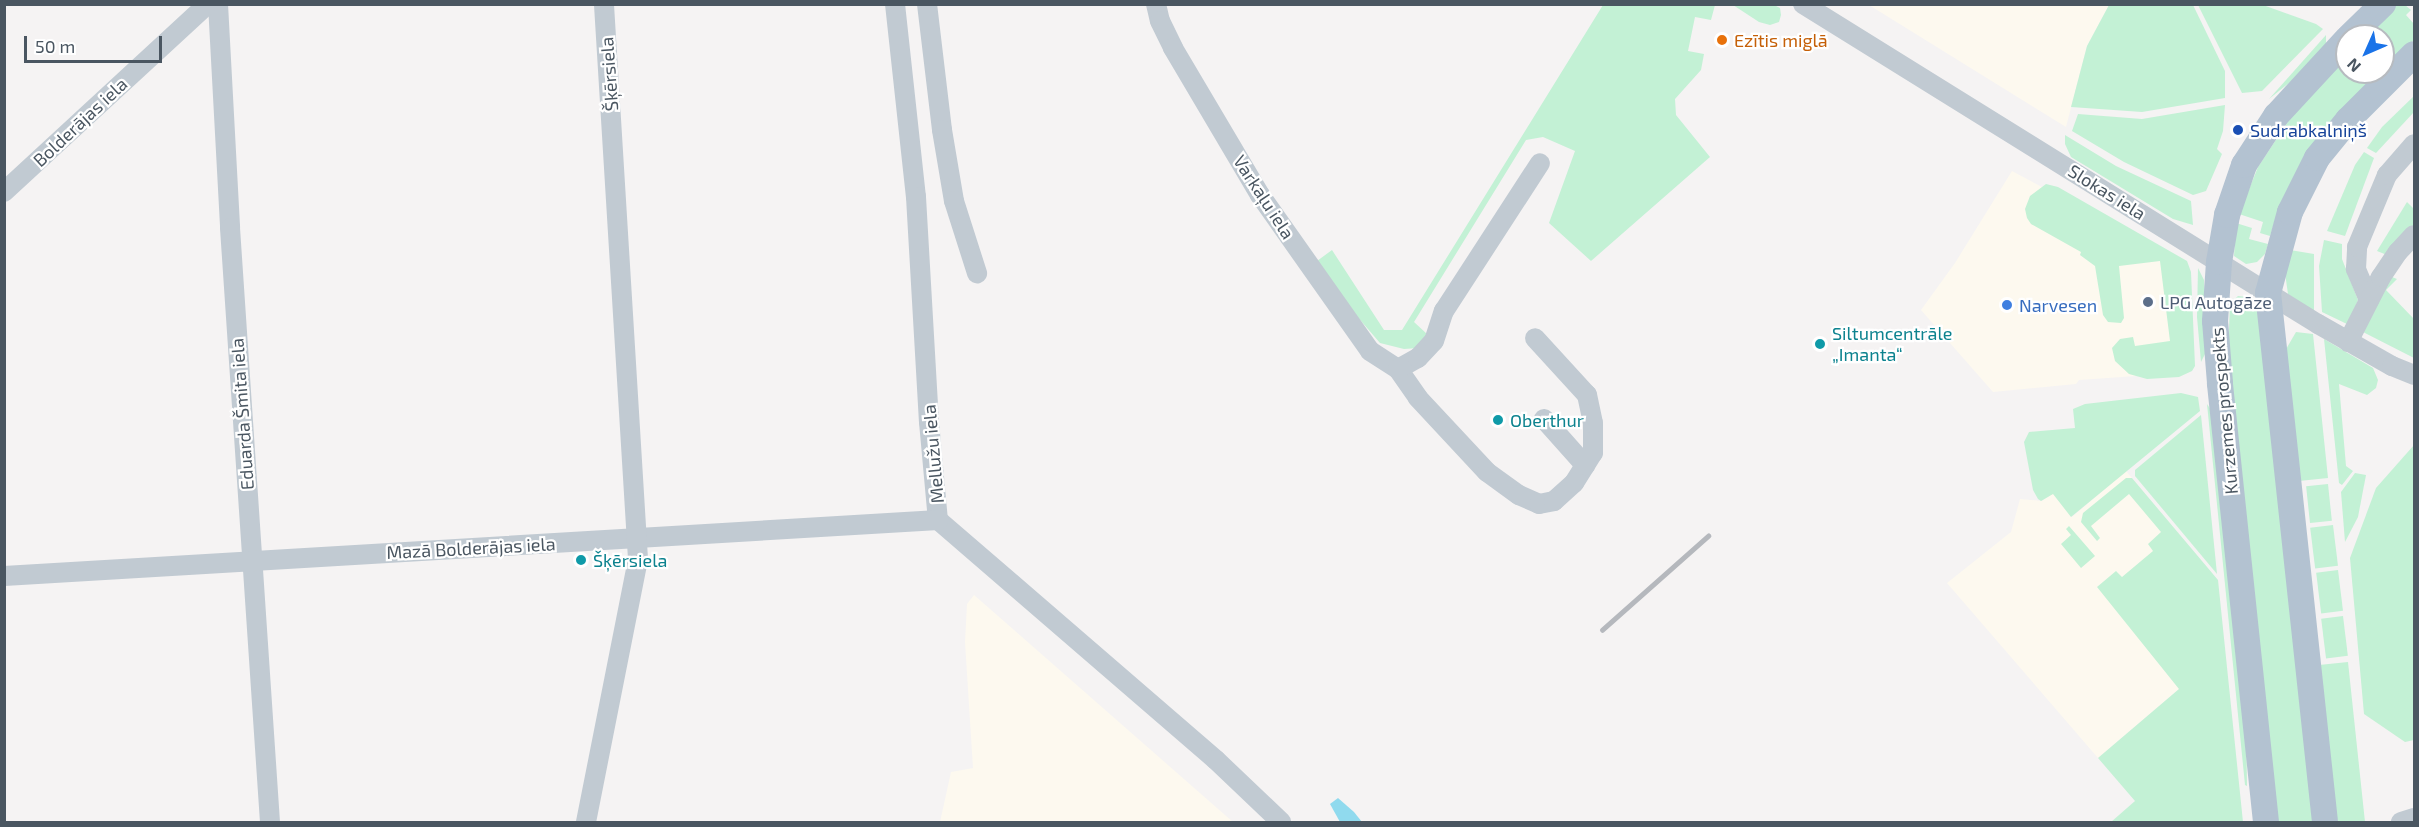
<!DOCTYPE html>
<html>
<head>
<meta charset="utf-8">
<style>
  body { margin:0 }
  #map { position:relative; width:2419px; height:827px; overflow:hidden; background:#f5f3f3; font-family:"Exo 2",sans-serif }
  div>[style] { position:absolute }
  .commercial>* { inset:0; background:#fdf9ef }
  .green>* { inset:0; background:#c3f1d5; transform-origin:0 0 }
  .water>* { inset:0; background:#90daee }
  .minor>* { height:20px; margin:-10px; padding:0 10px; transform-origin:10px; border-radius:10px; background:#c1cad2 }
  .major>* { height:26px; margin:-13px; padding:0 13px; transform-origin:13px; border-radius:13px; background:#b3c2d1 }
  .rail>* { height:4.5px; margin:-2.25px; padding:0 2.25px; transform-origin:2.25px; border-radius:2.25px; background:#b5b8bd }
  .dots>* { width:16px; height:16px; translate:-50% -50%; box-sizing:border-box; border:3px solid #fff; border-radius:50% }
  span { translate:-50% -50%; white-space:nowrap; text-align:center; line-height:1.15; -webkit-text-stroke:4.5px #fff; paint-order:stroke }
  .food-label { font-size:18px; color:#c56008 }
  .left { translate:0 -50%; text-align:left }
  .street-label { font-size:18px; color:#4a5661 }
  .transit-label { font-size:18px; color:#164399 }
  .service-label { font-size:18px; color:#4e5e75 }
  .shop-label { font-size:18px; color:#366cbe }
  .culture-label { font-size:18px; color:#0d838f }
  .frame { position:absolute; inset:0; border:6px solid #4a5661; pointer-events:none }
  .north { position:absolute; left:2335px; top:24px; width:60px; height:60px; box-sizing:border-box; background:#fff; border:2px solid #b7bbc0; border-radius:50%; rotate:225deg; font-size:16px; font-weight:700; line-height:24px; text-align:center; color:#4a5661 }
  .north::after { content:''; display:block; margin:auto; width:21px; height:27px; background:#1a73e8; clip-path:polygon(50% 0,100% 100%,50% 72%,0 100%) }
  .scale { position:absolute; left:24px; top:36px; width:138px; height:27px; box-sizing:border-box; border:3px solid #4a5661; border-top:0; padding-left:8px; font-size:18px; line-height:21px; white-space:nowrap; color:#4a5661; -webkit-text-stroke:4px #fff; paint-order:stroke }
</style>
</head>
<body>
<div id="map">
  <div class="commercial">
    <div style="clip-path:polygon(1869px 5px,2109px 5px,2087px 46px,2066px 127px)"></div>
    <div style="clip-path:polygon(2012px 171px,2164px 252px,2179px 373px,2079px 380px,2076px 384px,1993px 392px,1921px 310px,1955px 263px)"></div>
    <div style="clip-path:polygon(2126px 471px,2180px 535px,2106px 597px,2179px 689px,2098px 758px,1947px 583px,2011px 532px,2020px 499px,2042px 501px,2053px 493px,2072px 517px)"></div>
    <div style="clip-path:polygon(974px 595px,1233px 822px,940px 822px,951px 772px,973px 768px,965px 642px,967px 604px)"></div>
  </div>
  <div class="green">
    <div style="clip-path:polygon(1603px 5px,1715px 5px,1711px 20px,1695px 17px,1688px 51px,1704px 54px,1701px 70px,1675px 99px,1676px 115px,1710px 157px,1591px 261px,1549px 223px,1575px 151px,1543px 137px,1526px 140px,1414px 322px,1427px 334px,1418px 348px,1404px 349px,1380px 343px,1355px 314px,1317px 261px,1332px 250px,1384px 330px,1402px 330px)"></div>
    <div style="clip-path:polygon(1733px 5px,1774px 5px,1780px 8px,1781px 15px,1779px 22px,1770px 25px,1759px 22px)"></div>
    <div style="clip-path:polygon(2109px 5px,2193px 5px,2225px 71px,2225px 98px,2142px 112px,2071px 107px,2087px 46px)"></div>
    <div style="clip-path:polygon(2198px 5px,2263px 5px,2316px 24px,2323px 29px,2262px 91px,2242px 93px)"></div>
    <div style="clip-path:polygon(2396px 5px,2405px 5px,2411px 10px,2406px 15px,2414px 24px,2414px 40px,2383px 71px,2383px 36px,2364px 36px)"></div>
    <div style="clip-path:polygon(2326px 35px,2326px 45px,2294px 79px,2269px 99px)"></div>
    <div style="clip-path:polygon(2347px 52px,2347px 72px,2382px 72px,2278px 211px,2270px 236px,2260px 233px,2263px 222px,2239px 214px,2258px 167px,2297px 108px)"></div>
    <div style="clip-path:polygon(2414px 96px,2414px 112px,2376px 153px,2367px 148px,2382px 127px)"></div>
    <div style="clip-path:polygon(2225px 105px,2223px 131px,2217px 149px,2222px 154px,2206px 191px,2193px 195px,2124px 162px,2072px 131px,2078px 114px,2142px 119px)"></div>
    <div style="clip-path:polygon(2065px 135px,2116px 166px,2191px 201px,2193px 225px,2173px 219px,2071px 157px,2065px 144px)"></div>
    <div style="clip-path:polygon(2364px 152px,2374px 158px,2345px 236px,2327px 231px,2355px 165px)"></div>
    <div style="clip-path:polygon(2046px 184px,2058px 187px,2187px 261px,2191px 272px,2195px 366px,2192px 371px,2179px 377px,2147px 379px,2129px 374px,2115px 361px,2112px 348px,2120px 339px,2133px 337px,2135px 346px,2170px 341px,2160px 261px,2119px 266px,2124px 318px,2121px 323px,2108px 322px,2103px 315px,2095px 266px,2080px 255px,2081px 252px,2031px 224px,2027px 218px,2025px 209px,2030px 196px)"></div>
    <div style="clip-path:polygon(2407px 202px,2414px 209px,2414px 225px,2387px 255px,2377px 251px)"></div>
    <div style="clip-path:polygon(2236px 223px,2252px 228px,2249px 239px,2268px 244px,2265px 254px,2257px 262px,2246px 264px,2234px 256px)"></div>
    <div style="clip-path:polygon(2324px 240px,2342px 244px,2342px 259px,2358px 300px,2349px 325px,2322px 312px,2319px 266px)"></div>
    <div style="clip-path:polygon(2290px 250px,2314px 254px,2314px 312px,2288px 294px,2285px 273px)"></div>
    <div style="clip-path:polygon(2198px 268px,2204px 280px,2207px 350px,2201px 362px,2197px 317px)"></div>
    <div style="clip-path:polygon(2392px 277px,2397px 279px,2386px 290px,2414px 319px,2414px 358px,2361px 331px)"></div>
    <div style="clip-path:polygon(2238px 296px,2247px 297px,2259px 309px,2315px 822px,2276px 822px,2228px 356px,2230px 303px)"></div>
    <div style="clip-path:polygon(2296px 332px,2313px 334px,2328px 478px,2299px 481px,2285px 351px)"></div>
    <div style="clip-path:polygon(2324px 339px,2373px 368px,2378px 380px,2376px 388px,2367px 395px,2339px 384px,2346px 466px,2353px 471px,2342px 485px,2339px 483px)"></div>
    <div style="clip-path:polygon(2181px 393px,2198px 397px,2200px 411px,2071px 517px,2053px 494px,2041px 501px,2038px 499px,2033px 490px,2024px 442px,2029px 432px,2075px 428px,2073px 409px,2085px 404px)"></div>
    <div style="clip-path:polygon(2207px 404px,2213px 413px,2246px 718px,2247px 786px,2245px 785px)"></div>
    <div style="clip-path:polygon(2201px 415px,2217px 574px,2135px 476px,2135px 470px)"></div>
    <div style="clip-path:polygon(2414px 445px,2414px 740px,2405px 742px,2364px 714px,2350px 558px,2376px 488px)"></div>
    <div style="clip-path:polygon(2355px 473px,2366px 475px,2358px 517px,2345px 542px,2341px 492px)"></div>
    <div style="clip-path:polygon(2126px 478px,2132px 478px,2218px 580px,2243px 822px,2111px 822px,2135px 801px,2098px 758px,2179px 689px,2097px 587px,2116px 571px,2122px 577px,2153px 551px,2148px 544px,2161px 532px,2129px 494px,2091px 526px,2100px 538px,2097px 541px,2081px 522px,2083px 513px)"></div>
    <div style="left:2328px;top:484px;width:37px;height:22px;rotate:84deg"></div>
    <div style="left:2333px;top:525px;width:41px;height:23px;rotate:83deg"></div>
    <div style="clip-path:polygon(2069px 526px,2095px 556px,2081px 568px,2061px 544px,2071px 535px,2066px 529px)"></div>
    <div style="left:2338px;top:570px;width:41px;height:22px;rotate:83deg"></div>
    <div style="left:2343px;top:616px;width:40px;height:22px;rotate:83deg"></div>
    <div style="clip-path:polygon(2348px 662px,2365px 822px,2339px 822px,2336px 818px,2319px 665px)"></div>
  </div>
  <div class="water">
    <div style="clip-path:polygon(1338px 798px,1354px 812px,1362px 822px,1340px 822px,1330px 804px)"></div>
  </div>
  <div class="minor">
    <div style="left:218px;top:4px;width:224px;rotate:86.9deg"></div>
    <div style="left:230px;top:228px;width:595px;rotate:86.15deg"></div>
    <div style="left:895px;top:4px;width:194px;rotate:83.8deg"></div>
    <div style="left:916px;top:197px;width:225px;rotate:86.7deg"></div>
    <div style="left:929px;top:422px;width:98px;rotate:84.8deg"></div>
    <div style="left:938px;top:520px;width:367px;rotate:40.8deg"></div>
    <div style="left:1216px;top:760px;width:90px;rotate:43.6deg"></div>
    <div style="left:927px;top:4px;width:127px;rotate:83.2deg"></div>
    <div style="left:942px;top:130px;width:72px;rotate:80.4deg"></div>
    <div style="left:954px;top:201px;width:76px;rotate:72.3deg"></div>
    <div style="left:1156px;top:4px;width:17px;rotate:77deg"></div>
    <div style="left:1160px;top:21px;width:30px;rotate:64deg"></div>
    <div style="left:1173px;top:48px;width:171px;rotate:59.4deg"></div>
    <div style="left:1260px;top:195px;width:191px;rotate:54.8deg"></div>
    <div style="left:1370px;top:351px;width:33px;rotate:33deg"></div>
    <div style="left:1398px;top:369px;width:35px;rotate:55deg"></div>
    <div style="left:1418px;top:398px;width:101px;rotate:47deg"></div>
    <div style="left:1487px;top:472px;width:39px;rotate:36deg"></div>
    <div style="left:1519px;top:495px;width:22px;rotate:24deg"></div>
    <div style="left:1539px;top:504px;width:15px;rotate:-11deg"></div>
    <div style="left:1554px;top:501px;width:27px;rotate:-42deg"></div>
    <div style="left:1574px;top:483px;width:36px;rotate:-58deg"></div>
    <div style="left:1593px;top:453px;width:30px;rotate:-90deg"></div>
    <div style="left:1593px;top:423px;width:29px;rotate:-102deg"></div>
    <div style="left:1587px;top:395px;width:77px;rotate:-132.4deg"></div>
    <div style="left:1803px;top:4px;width:606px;rotate:31.86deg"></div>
    <div style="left:2318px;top:324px;width:85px;rotate:29.6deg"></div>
    <div style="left:2392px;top:366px;width:24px;rotate:22deg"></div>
    <div style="left:4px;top:192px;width:277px;rotate:-42.7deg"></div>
    <div style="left:2369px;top:300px;width:34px;rotate:-113deg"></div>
    <div style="left:2356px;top:269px;width:22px;rotate:-87deg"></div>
    <div style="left:2357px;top:247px;width:78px;rotate:-67.4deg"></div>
    <div style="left:2387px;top:175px;width:41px;rotate:-48.9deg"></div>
    <div style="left:2348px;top:342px;width:73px;rotate:-63.1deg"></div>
    <div style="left:2381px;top:277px;width:30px;rotate:-56deg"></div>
    <div style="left:2398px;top:252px;width:23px;rotate:-47deg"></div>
    <div style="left:1398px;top:369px;width:23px;rotate:-29deg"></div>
    <div style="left:1418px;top:358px;width:23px;rotate:-47deg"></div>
    <div style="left:1434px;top:341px;width:32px;rotate:-72deg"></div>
    <div style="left:1444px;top:311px;width:176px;rotate:-57deg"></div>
    <div style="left:1544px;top:419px;width:62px;rotate:48.3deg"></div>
    <div style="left:4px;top:576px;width:936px;rotate:-3.43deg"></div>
    <div style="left:586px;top:822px;width:268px;rotate:-78.8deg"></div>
    <div style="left:638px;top:559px;width:556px;rotate:-93.51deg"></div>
    <div style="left:2401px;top:822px;width:14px;rotate:-17deg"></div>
  </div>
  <div class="major">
    <div style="left:2350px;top:36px;width:46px;rotate:-44.1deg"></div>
    <div style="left:2266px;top:822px;width:441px;rotate:-96deg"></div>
    <div style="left:2220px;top:383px;width:62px;rotate:-94.6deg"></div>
    <div style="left:2215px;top:321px;width:59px;rotate:-86.1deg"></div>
    <div style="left:2219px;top:262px;width:48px;rotate:-80.3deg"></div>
    <div style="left:2227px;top:215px;width:53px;rotate:-71.2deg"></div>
    <div style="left:2244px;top:165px;width:59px;rotate:-56.9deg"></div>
    <div style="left:2276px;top:116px;width:105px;rotate:-47.3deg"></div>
    <div style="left:2325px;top:822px;width:532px;rotate:-96.15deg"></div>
    <div style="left:2268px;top:293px;width:84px;rotate:-74.8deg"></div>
    <div style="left:2290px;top:212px;width:60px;rotate:-63.4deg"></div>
    <div style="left:2317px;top:158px;width:49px;rotate:-50.8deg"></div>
    <div style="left:2348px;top:120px;width:93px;rotate:-45deg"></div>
  </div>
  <div class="rail">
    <div style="left:1602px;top:630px;width:142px;rotate:-41.6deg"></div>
  </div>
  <div class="dots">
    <div style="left:1722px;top:40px;background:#e8710a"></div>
    <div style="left:2238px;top:130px;background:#1a4fb4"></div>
    <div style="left:2148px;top:302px;background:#5c6f8a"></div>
    <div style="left:2007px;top:305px;background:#3f7fe0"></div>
    <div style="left:1820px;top:344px;background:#0f9aa8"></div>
    <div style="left:1498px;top:420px;background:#0f9aa8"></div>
    <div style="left:581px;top:560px;background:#0f9aa8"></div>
  </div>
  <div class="food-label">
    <span class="left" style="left:1734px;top:40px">Ezītis miglā</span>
  </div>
  <div class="street-label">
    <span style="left:609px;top:74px;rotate:-94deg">Šķērsiela</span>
    <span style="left:80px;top:122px;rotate:-43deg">Bolderājas iela</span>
    <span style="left:2107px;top:192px;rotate:32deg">Slokas iela</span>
    <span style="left:1264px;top:197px;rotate:57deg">Varkaļu iela</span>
    <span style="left:2224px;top:411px;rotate:-95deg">Kurzemes prospekts</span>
    <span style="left:242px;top:414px;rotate:-94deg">Eduarda Šmita iela</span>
    <span style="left:933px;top:454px;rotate:-95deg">Mellužu iela</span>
    <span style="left:471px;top:548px;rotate:-3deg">Mazā Bolderājas iela</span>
  </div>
  <div class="transit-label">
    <span class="left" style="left:2250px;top:130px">Sudrabkalniņš</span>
  </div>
  <div class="service-label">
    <span class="left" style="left:2160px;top:302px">LPG Autogāze</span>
  </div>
  <div class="shop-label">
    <span class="left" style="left:2019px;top:305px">Narvesen</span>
  </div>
  <div class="culture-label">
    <span class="left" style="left:1832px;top:344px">Siltumcentrāle<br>„Imanta“</span>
    <span class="left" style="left:1510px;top:420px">Oberthur</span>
    <span class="left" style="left:593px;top:560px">Šķērsiela</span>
  </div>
  <div class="frame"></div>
  <div class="north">N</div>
  <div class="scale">50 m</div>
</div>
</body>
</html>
